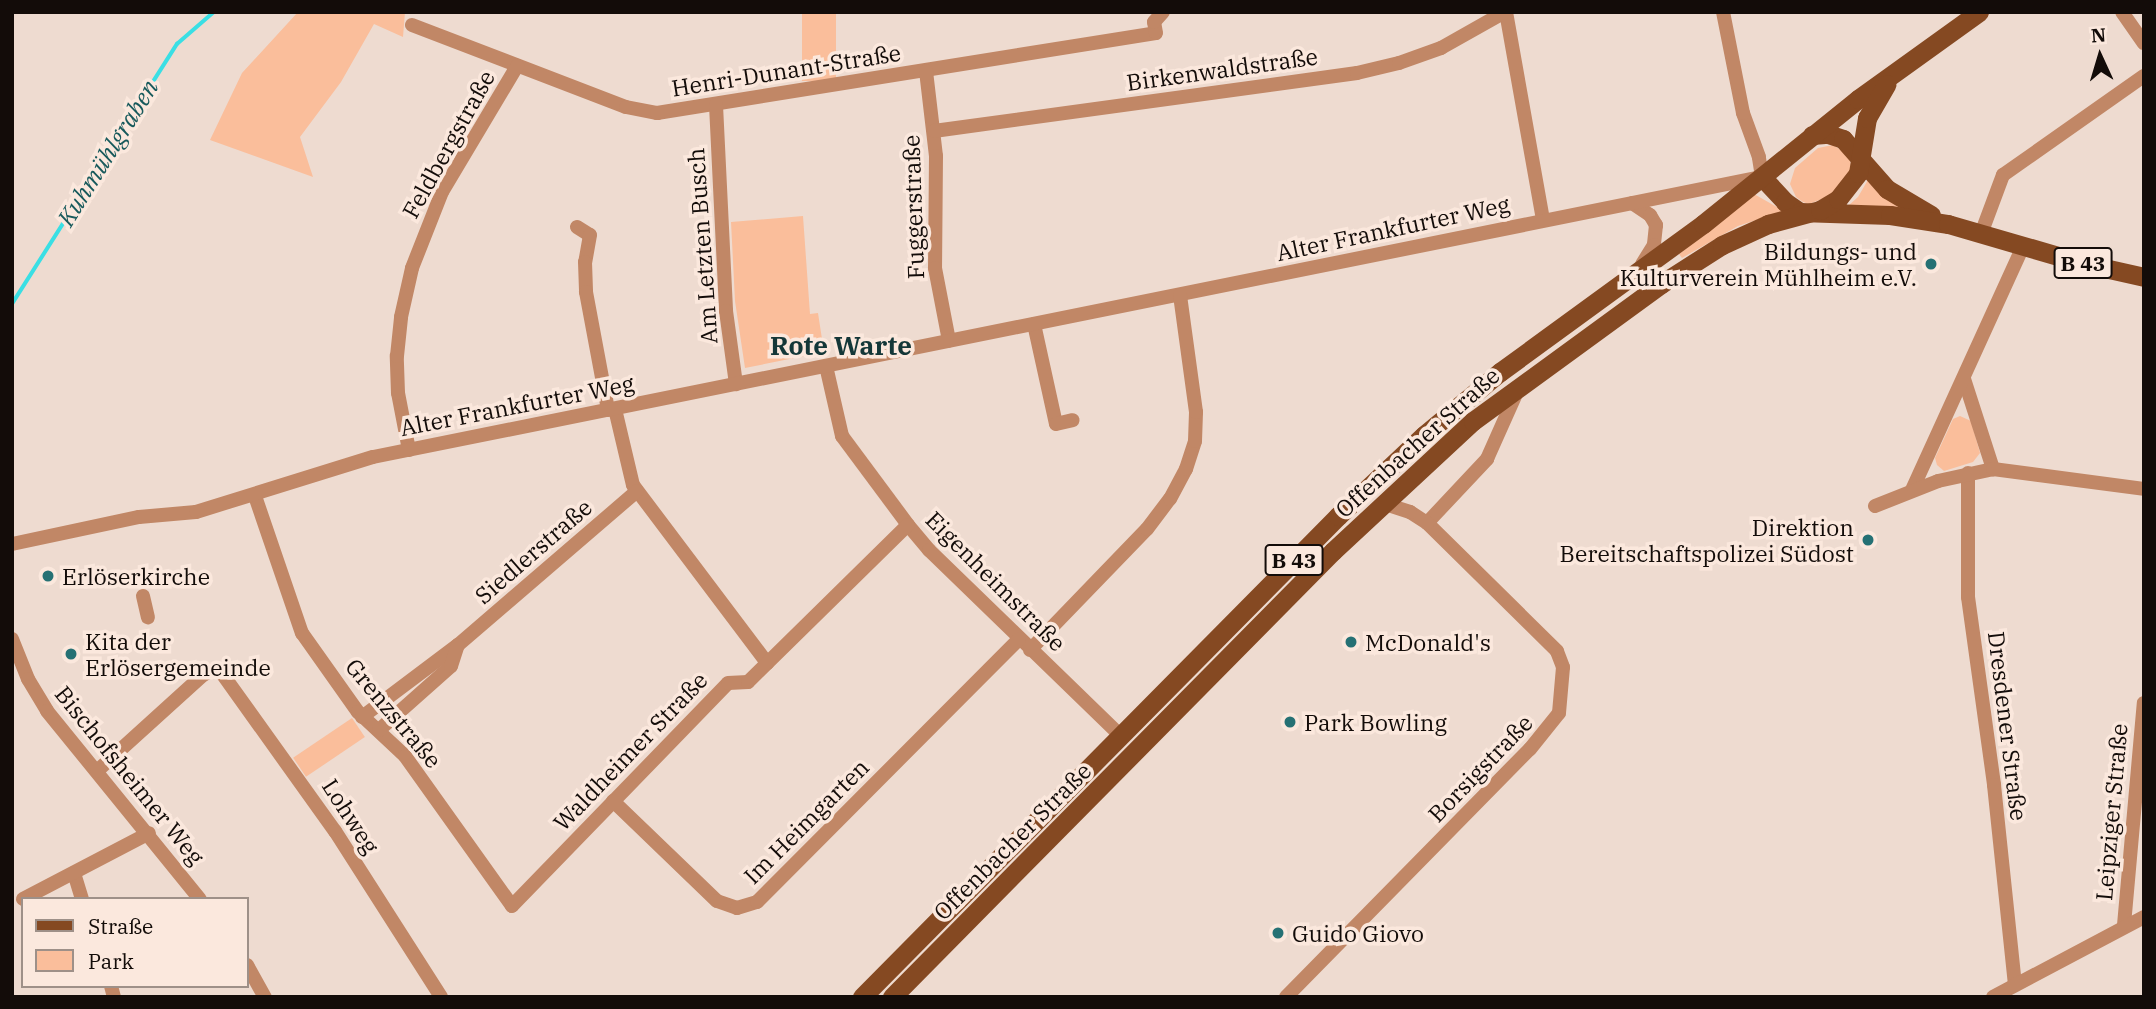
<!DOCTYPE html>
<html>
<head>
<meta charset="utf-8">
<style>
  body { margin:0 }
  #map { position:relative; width:2156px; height:1009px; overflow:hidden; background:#eedbd0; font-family:"IBM Plex Serif",serif }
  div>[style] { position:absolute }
  .green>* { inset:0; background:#fabe9b; transform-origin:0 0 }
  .stream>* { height:3.5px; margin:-1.75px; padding:0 1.75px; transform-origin:1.75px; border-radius:1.75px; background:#3adfe4 }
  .minor>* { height:14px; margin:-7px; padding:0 7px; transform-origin:7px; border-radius:7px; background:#c18766 }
  .major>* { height:19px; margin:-9.5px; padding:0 9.5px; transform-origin:9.5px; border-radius:9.5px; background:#854922 }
  .dots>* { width:19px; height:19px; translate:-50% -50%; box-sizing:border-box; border:4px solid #fbe8dd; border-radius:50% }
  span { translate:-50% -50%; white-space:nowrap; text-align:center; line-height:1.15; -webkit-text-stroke:7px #fbe8dd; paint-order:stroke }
  .shield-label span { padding:2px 5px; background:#fbe8dd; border:2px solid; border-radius:5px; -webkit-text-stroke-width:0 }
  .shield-label { font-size:21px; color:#130c09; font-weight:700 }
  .street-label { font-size:23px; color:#130c09 }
  .poi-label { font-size:23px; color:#130c09 }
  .right { translate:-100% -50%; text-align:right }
  .left { translate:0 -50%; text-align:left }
  .water-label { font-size:24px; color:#185a5c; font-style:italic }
  .quarter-label { font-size:26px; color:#143738; font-weight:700 }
  .frame { position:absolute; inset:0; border:14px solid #130c09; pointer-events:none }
  .legend { position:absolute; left:21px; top:897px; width:228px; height:91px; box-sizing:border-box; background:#fbe8dd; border:2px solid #9e9088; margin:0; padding:9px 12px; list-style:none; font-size:21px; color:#130c09 }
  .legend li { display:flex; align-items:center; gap:14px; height:35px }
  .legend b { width:35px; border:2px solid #9e9088 }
  .north { position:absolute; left:2065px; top:21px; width:70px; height:70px; -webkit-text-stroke:5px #fbe8dd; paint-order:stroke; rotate:356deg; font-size:19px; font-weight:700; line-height:28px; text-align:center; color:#130c09 }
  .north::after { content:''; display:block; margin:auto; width:24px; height:32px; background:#130c09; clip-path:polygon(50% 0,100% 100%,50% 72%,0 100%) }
</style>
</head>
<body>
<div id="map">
  <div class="green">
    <div style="clip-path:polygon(298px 12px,405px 12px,403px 37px,374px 24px,341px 82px,300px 137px,313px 177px,210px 140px,242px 73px)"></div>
    <div style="left:802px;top:12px;width:34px;height:69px"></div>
    <div style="clip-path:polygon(1833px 145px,1849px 155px,1852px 170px,1835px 194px,1809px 204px,1803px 202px,1796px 197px,1790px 184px,1795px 168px,1818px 148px)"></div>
    <div style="clip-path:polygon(1869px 178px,1901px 208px,1849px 205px,1858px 197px)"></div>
    <div style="clip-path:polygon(1754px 194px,1784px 211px,1738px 226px,1682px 258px,1679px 254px)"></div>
    <div style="clip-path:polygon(803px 216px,810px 314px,818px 313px,824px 352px,745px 368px,735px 301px,731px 222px)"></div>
    <div style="clip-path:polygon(1960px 416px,1971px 421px,1980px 453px,1973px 462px,1944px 471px,1937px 465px,1935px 458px,1953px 419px)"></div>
    <div style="left:352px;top:718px;width:23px;height:71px;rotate:56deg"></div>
  </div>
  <div class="stream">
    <div style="left:12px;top:304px;width:308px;rotate:-57.6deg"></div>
    <div style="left:177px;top:44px;width:49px;rotate:-40.9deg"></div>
  </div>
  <div class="minor">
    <div style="left:1506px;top:12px;width:211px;rotate:79.9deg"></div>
    <div style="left:2122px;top:12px;width:38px;rotate:55deg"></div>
    <div style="left:412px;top:25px;width:229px;rotate:21deg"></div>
    <div style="left:626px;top:107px;width:32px;rotate:11deg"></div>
    <div style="left:657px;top:113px;width:505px;rotate:-9.11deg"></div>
    <div style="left:1156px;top:33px;width:11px;rotate:-100deg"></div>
    <div style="left:1154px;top:22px;width:13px;rotate:-48deg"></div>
    <div style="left:926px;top:71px;width:86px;rotate:83.3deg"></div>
    <div style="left:936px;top:156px;width:112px;rotate:90.5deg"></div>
    <div style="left:935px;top:268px;width:74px;rotate:79.1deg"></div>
    <div style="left:716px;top:105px;width:206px;rotate:87.2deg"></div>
    <div style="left:726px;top:311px;width:74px;rotate:82.2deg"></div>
    <div style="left:934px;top:131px;width:427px;rotate:-7.8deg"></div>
    <div style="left:1357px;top:73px;width:43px;rotate:-13.4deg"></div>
    <div style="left:1399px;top:63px;width:45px;rotate:-19.7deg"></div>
    <div style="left:1441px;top:48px;width:73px;rotate:-29.4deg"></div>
    <div style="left:1632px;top:203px;width:22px;rotate:34deg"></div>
    <div style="left:1650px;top:215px;width:12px;rotate:59deg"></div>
    <div style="left:1656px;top:225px;width:20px;rotate:96deg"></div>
    <div style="left:1654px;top:245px;width:22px;rotate:122deg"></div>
    <div style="left:577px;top:227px;width:15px;rotate:32deg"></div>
    <div style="left:590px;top:235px;width:27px;rotate:100deg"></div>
    <div style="left:585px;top:262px;width:30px;rotate:88deg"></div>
    <div style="left:586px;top:292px;width:120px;rotate:79.4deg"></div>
    <div style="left:1981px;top:234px;width:63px;rotate:-69.6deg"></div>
    <div style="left:2003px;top:175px;width:172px;rotate:-35.1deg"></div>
    <div style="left:1034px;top:324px;width:102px;rotate:77.6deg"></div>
    <div style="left:1056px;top:424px;width:17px;rotate:-13deg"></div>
    <div style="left:826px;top:366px;width:72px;rotate:77.1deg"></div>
    <div style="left:842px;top:436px;width:111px;rotate:53.4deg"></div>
    <div style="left:908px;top:525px;width:33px;rotate:50deg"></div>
    <div style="left:929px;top:550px;width:269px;rotate:44.1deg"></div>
    <div style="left:1964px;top:379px;width:95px;rotate:72.1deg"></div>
    <div style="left:615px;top:409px;width:78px;rotate:76.7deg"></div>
    <div style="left:633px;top:485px;width:223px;rotate:53deg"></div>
    <div style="left:409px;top:450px;width:58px;rotate:-100.9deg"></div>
    <div style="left:398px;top:393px;width:37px;rotate:-92deg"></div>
    <div style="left:397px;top:356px;width:39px;rotate:-84deg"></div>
    <div style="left:401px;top:317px;width:50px;rotate:-77.3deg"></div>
    <div style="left:412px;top:268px;width:82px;rotate:-68.5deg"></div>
    <div style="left:442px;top:192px;width:147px;rotate:-59.2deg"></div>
    <div style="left:1968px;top:473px;width:124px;rotate:90deg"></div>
    <div style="left:1968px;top:597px;width:190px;rotate:82.1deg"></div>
    <div style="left:1994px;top:785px;width:201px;rotate:84deg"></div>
    <div style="left:1912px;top:490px;width:268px;rotate:-65.5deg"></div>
    <div style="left:255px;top:496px;width:145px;rotate:71.1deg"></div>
    <div style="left:302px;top:633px;width:97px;rotate:54.7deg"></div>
    <div style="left:358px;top:712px;width:64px;rotate:43.1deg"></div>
    <div style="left:405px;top:756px;width:184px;rotate:54.5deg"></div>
    <div style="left:512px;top:906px;width:310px;rotate:-45.9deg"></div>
    <div style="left:728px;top:683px;width:20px;rotate:-3deg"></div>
    <div style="left:748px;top:682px;width:224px;rotate:-44.5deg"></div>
    <div style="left:1875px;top:506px;width:68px;rotate:-21.6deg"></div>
    <div style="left:1938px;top:481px;width:56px;rotate:-12.3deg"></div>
    <div style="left:1993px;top:469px;width:152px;rotate:7.5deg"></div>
    <div style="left:1427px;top:523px;width:88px;rotate:-46.8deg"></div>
    <div style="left:1487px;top:459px;width:79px;rotate:-66deg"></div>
    <div style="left:12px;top:544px;width:130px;rotate:-12deg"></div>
    <div style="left:139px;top:517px;width:57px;rotate:-5deg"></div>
    <div style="left:196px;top:512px;width:185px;rotate:-17.3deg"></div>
    <div style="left:373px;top:457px;width:1417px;rotate:-11.4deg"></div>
    <div style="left:1762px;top:177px;width:20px;rotate:-99deg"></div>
    <div style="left:1759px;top:157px;width:47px;rotate:-110deg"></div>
    <div style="left:1743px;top:113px;width:103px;rotate:-101.2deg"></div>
    <div style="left:143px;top:596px;width:22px;rotate:77deg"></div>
    <div style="left:12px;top:639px;width:43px;rotate:68.2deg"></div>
    <div style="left:28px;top:679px;width:37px;rotate:59deg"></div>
    <div style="left:47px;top:711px;width:242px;rotate:50.9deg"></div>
    <div style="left:1030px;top:650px;width:168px;rotate:-46deg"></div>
    <div style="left:1147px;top:529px;width:38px;rotate:-53deg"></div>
    <div style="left:1170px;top:499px;width:34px;rotate:-62deg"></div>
    <div style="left:1186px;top:469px;width:29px;rotate:-72deg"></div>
    <div style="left:1195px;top:441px;width:29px;rotate:-88deg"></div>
    <div style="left:1196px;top:412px;width:118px;rotate:-97.8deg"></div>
    <div style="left:362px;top:717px;width:120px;rotate:-36.9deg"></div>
    <div style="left:458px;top:645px;width:236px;rotate:-40.7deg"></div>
    <div style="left:379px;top:730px;width:96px;rotate:-41.6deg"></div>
    <div style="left:451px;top:666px;width:22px;rotate:-72deg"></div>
    <div style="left:97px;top:771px;width:143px;rotate:-42.2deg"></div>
    <div style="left:203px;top:675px;width:11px;rotate:-27deg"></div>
    <div style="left:213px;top:670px;width:8px;rotate:14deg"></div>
    <div style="left:221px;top:672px;width:196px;rotate:54.4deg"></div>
    <div style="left:335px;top:831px;width:197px;rotate:57.4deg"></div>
    <div style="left:613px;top:801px;width:144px;rotate:43.9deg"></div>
    <div style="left:717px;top:901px;width:21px;rotate:19deg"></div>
    <div style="left:737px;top:908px;width:21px;rotate:-17deg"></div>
    <div style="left:757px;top:902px;width:371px;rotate:-45.1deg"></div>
    <div style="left:74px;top:873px;width:27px;rotate:73deg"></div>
    <div style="left:23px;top:899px;width:142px;rotate:-27.6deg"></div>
    <div style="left:2124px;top:925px;width:223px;rotate:-84.9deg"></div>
    <div style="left:247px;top:965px;width:37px;rotate:61deg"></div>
    <div style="left:111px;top:986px;width:11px;rotate:75deg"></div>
    <div style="left:1286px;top:997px;width:348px;rotate:-45.5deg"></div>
    <div style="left:1530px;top:749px;width:46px;rotate:-51.1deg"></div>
    <div style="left:1559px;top:713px;width:46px;rotate:-85deg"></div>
    <div style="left:1563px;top:667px;width:17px;rotate:-111deg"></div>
    <div style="left:1557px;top:651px;width:182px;rotate:-135.4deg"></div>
    <div style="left:1427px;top:523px;width:20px;rotate:-147deg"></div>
    <div style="left:1410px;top:512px;width:29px;rotate:-162deg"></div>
    <div style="left:1993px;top:997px;width:171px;rotate:-27.9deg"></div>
  </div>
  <div class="major">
    <div style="left:1812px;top:135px;width:16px;rotate:-4deg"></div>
    <div style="left:1828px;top:134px;width:16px;rotate:18deg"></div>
    <div style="left:1843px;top:139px;width:67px;rotate:48.7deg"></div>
    <div style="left:1887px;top:189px;width:51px;rotate:30.6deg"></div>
    <div style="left:1762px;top:177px;width:34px;rotate:47deg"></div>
    <div style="left:1785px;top:202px;width:18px;rotate:34deg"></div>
    <div style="left:1800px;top:212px;width:90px;rotate:1.9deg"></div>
    <div style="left:1890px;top:215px;width:59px;rotate:8.8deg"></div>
    <div style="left:1948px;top:224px;width:140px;rotate:16.2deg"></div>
    <div style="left:2082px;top:263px;width:64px;rotate:12.7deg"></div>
    <div style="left:862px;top:997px;width:677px;rotate:-45.3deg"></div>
    <div style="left:1338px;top:516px;width:118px;rotate:-43.3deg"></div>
    <div style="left:1424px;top:435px;width:99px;rotate:-39.7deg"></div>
    <div style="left:1500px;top:372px;width:251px;rotate:-36.1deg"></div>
    <div style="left:1703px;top:224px;width:199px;rotate:-38.9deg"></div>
    <div style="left:1858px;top:99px;width:149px;rotate:-35.7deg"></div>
    <div style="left:892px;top:997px;width:627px;rotate:-45.32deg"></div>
    <div style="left:1333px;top:551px;width:191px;rotate:-42.9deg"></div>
    <div style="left:1473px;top:421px;width:233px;rotate:-36.1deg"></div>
    <div style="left:1661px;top:284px;width:72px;rotate:-32.6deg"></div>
    <div style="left:1722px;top:245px;width:51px;rotate:-24.5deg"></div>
    <div style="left:1768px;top:224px;width:54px;rotate:-15.1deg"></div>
    <div style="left:1820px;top:210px;width:21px;rotate:-31deg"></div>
    <div style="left:1838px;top:199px;width:33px;rotate:-52deg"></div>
    <div style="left:1858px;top:173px;width:56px;rotate:-80.7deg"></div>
    <div style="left:1867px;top:118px;width:39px;rotate:-60deg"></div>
  </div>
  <div class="dots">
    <div style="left:1931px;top:264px;background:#267174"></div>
    <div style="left:1868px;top:540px;background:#267174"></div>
    <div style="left:48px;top:576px;background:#267174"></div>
    <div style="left:1351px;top:642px;background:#267174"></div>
    <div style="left:71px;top:654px;background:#267174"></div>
    <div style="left:1290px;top:722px;background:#267174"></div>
    <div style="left:1278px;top:933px;background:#267174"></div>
  </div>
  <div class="shield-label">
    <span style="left:2083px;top:263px">B 43</span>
    <span style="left:1294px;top:560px">B 43</span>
  </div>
  <div class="street-label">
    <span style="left:1222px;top:69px;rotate:-8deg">Birkenwaldstraße</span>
    <span style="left:786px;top:70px;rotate:-9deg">Henri-Dunant-Straße</span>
    <span style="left:448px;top:144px;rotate:-61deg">Feldbergstraße</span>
    <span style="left:913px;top:207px;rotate:-92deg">Fuggerstraße</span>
    <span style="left:1393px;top:228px;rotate:-12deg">Alter Frankfurter Weg</span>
    <span style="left:702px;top:246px;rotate:-94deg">Am Letzten Busch</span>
    <span style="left:517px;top:405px;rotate:-11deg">Alter Frankfurter Weg</span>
    <span style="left:1417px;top:442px;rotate:-42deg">Offenbacher Straße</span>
    <span style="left:533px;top:551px;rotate:-41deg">Siedlerstraße</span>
    <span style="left:996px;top:581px;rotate:45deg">Eigenheimstraße</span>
    <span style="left:394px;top:713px;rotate:50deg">Grenzstraße</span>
    <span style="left:2008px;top:726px;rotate:83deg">Dresdener Straße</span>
    <span style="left:630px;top:751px;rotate:-46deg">Waldheimer Straße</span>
    <span style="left:1480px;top:768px;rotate:-46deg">Borsigstraße</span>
    <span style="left:130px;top:775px;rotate:51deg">Bischofsheimer Weg</span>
    <span style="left:2111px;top:812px;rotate:-85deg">Leipziger Straße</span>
    <span style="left:351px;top:816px;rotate:57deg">Lohweg</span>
    <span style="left:806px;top:821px;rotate:-45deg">Im Heimgarten</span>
    <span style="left:1012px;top:841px;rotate:-45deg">Offenbacher Straße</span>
  </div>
  <div class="poi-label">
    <span class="right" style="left:1917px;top:264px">Bildungs- und<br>Kulturverein Mühlheim e.V.</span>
    <span class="right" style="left:1854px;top:540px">Direktion<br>Bereitschaftspolizei Südost</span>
    <span class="left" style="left:62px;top:576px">Erlöserkirche</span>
    <span class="left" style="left:85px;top:654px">Kita der<br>Erlösergemeinde</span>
    <span class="left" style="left:1365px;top:642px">McDonald's</span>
    <span class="left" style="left:1304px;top:722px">Park Bowling</span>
    <span class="left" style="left:1292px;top:933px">Guido Giovo</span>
  </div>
  <div class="water-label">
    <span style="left:108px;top:153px;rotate:-58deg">Kuhmühlgraben</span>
  </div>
  <div class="quarter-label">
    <span style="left:841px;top:346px">Rote Warte</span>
  </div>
  <div class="frame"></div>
  <ul class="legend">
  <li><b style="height:9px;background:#854922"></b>Straße</li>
  <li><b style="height:19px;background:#fabe9b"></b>Park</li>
  </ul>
  <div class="north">N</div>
</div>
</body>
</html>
